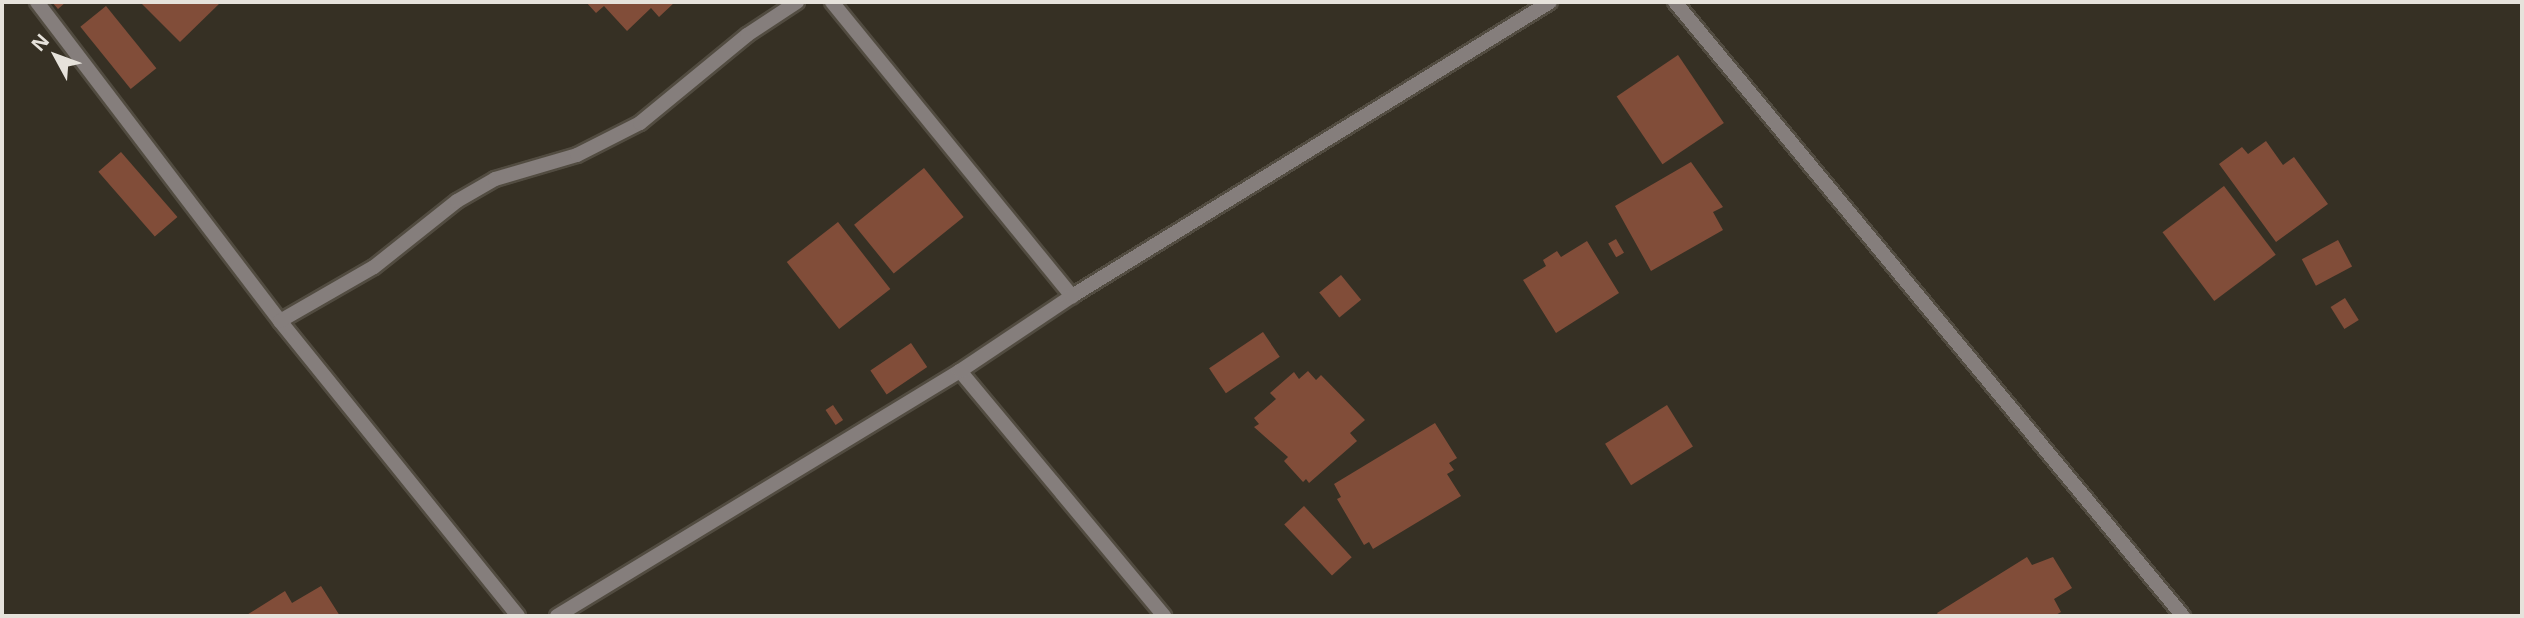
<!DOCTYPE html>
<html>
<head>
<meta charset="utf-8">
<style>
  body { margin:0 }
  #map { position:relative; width:2524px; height:618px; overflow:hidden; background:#363024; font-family:"Open Sans",sans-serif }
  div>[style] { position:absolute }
  .building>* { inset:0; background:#814d39; transform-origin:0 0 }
  .roads { filter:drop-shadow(2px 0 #524c41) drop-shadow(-2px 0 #524c41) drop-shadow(0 2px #524c41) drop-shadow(0 -2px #524c41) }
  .street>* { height:14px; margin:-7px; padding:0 7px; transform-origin:7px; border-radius:7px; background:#857e7c }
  span { translate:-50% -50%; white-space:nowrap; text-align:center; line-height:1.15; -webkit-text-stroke:6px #363024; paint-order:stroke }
  .frame { position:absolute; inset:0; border:4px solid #e6e2db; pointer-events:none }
  .north { position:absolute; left:21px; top:21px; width:70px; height:70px; -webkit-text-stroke:5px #363024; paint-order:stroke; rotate:311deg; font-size:19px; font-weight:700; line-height:28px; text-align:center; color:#e6e2db }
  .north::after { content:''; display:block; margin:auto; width:24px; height:32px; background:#e6e2db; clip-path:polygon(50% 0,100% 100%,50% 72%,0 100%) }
</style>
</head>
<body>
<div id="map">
  <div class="building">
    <div style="clip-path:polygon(52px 2px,66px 2px,58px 9px)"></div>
    <div style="clip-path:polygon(140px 2px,221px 2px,180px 42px)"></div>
    <div style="clip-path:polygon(586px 2px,675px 2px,659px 17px,651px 8px,627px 31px,604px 6px,596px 13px)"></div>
    <div style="left:106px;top:6px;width:80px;height:33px;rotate:51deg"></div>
    <div style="left:1678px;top:55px;width:82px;height:74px;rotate:56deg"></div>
    <div style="clip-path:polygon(2266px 141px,2283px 165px,2294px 157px,2328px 204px,2276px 242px,2219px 164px,2242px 147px,2248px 154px)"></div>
    <div style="left:121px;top:152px;width:86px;height:30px;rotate:49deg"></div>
    <div style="clip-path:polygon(1691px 162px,1723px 207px,1713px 212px,1723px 230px,1651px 271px,1615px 206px)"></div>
    <div style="left:924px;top:168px;width:63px;height:90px;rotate:51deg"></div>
    <div style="left:2224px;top:186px;width:86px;height:77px;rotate:53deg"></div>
    <div style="left:838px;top:222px;width:85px;height:65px;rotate:52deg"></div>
    <div style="left:1616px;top:239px;width:16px;height:9px;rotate:60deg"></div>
    <div style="left:2338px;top:240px;width:30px;height:41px;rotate:62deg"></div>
    <div style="clip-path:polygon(1587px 241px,1619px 293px,1556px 333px,1523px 280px,1546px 266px,1543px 260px,1557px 251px,1561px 257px)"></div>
    <div style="left:1341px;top:275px;width:32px;height:28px;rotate:51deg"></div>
    <div style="left:2345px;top:298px;width:26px;height:17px;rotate:58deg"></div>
    <div style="left:1263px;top:332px;width:30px;height:65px;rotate:56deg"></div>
    <div style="left:911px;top:343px;width:29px;height:49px;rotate:56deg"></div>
    <div style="clip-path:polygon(1308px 371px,1316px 380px,1321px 375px,1365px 420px,1350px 433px,1357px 441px,1309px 483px,1306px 479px,1303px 482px,1284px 461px,1288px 457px,1254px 427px,1259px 424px,1254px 418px,1276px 399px,1270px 393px,1294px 372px,1299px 379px)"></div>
    <div style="left:833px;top:405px;width:18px;height:9px;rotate:56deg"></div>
    <div style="left:1667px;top:405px;width:49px;height:73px;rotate:58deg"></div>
    <div style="clip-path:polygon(1435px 423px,1457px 458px,1449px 463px,1454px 470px,1447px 474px,1461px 496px,1373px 549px,1369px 542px,1364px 545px,1337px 499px,1341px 497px,1334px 484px)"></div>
    <div style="left:1304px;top:506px;width:70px;height:27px;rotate:47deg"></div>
    <div style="clip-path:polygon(2027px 557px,2032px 565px,2053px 557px,2072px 588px,2054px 599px,2061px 612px,2054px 616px,1939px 616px,1937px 613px)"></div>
    <div style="clip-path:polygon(321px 586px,340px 616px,245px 616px,285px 591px,292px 603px)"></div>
  </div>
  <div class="roads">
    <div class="street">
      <div style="left:37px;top:2px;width:401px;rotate:52.7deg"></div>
      <div style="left:280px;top:321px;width:379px;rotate:51.1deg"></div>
      <div style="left:832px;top:2px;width:380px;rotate:50.8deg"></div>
      <div style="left:1675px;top:2px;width:797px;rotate:50.4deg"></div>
      <div style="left:280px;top:321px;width:108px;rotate:-29.9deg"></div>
      <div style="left:374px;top:267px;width:106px;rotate:-38.5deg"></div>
      <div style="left:457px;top:201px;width:44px;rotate:-30.1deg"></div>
      <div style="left:495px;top:179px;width:85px;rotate:-16.3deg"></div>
      <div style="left:577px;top:155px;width:71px;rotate:-26.9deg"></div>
      <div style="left:640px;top:123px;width:139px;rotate:-39.4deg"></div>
      <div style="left:747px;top:35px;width:60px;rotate:-33.4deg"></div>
      <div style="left:960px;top:371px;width:319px;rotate:50.2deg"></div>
      <div style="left:557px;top:616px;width:472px;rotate:-31.3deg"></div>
      <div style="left:960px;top:371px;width:135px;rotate:-33.8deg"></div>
      <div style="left:1072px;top:296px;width:561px;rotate:-31.59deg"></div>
    </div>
  </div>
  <div class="frame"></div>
  <div class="north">N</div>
</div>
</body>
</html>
